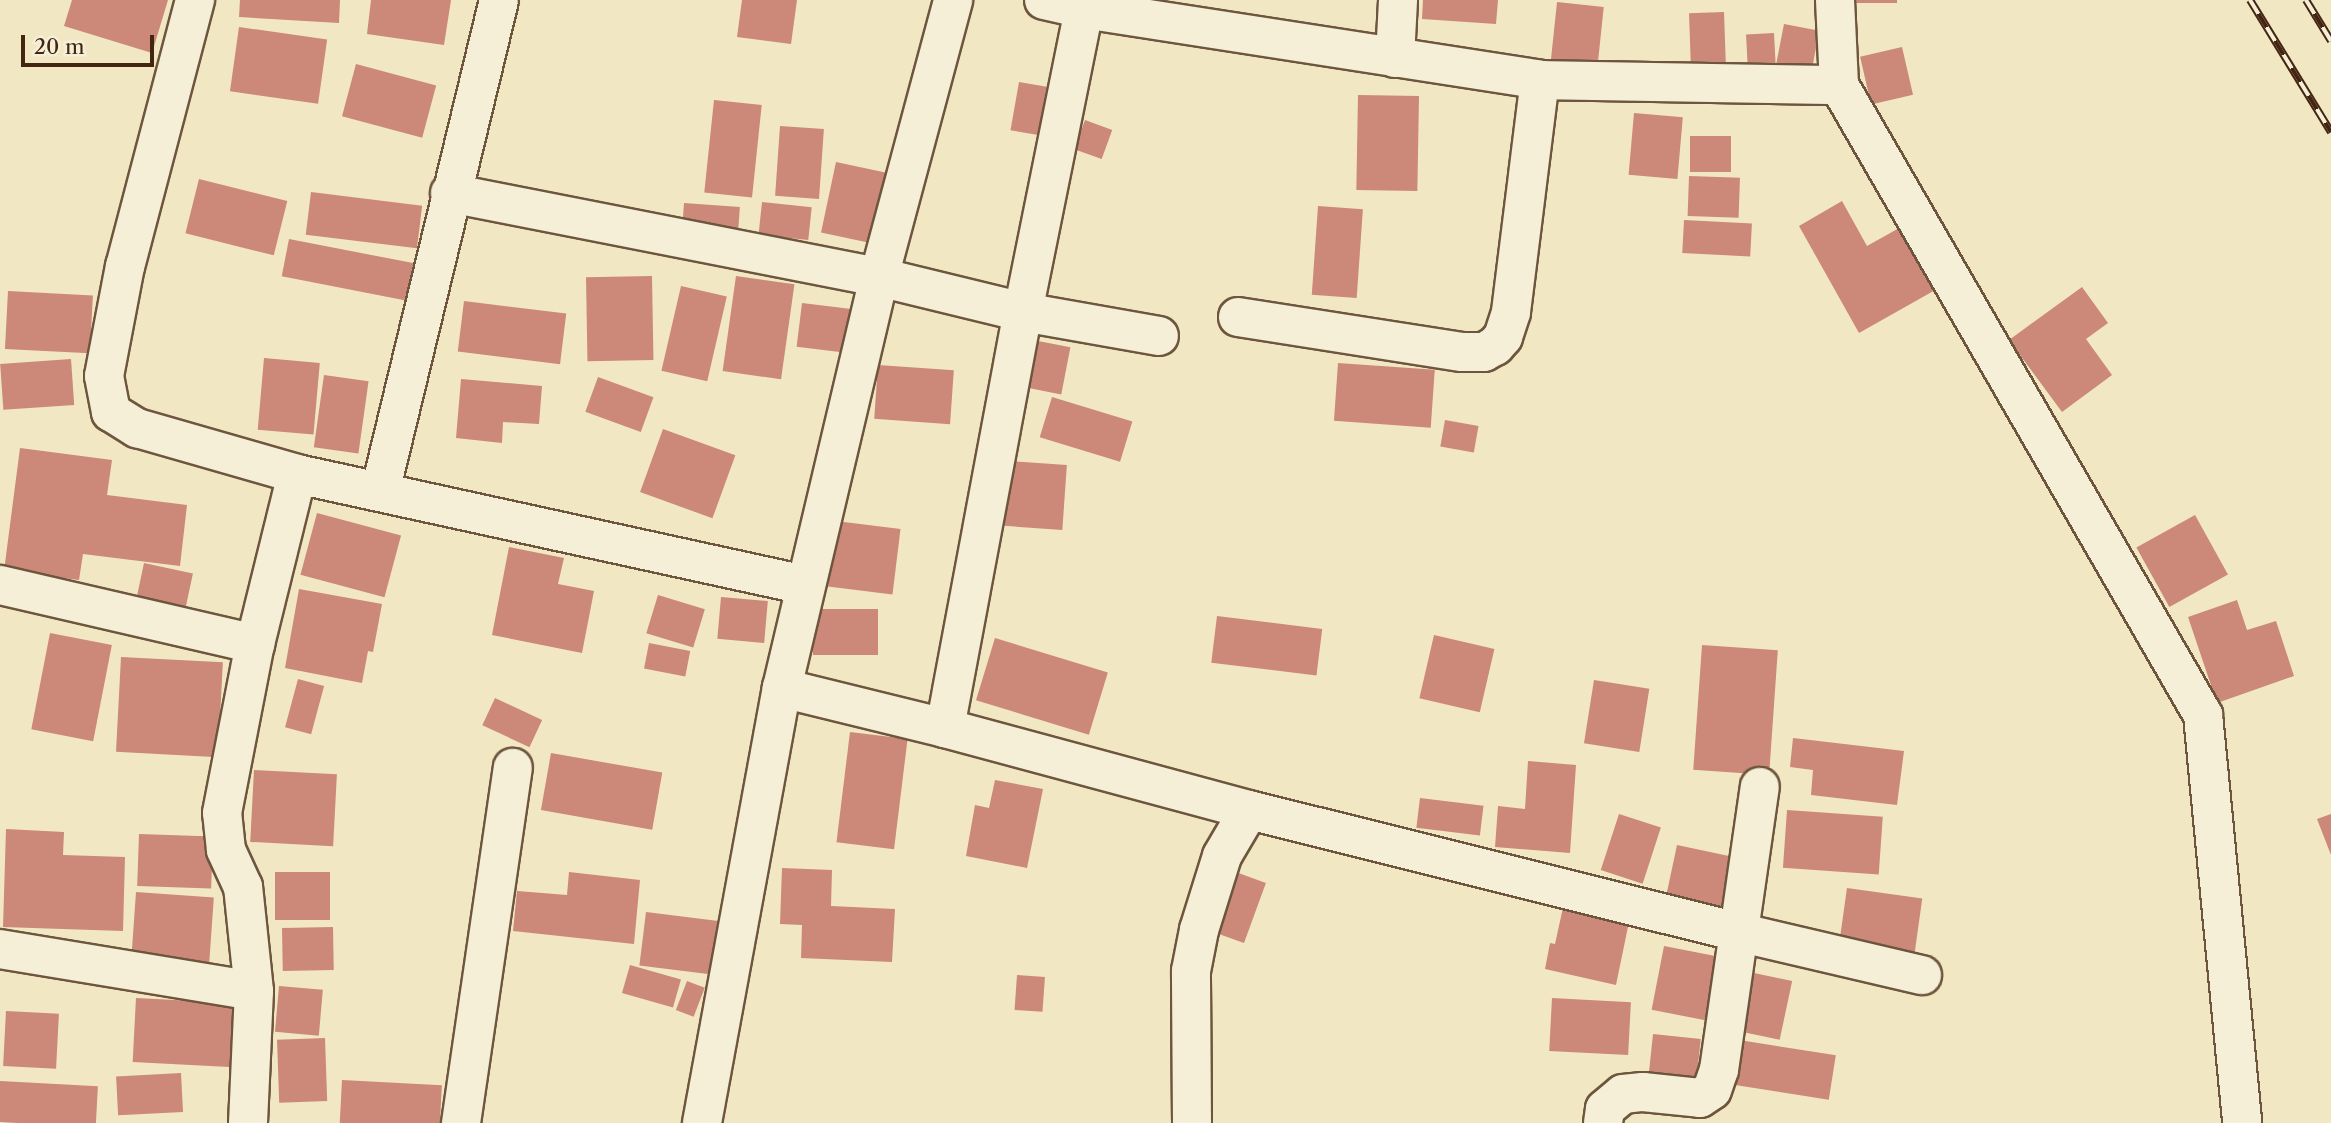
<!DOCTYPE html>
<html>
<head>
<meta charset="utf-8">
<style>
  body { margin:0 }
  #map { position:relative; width:2331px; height:1123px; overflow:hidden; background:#f1e7c3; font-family:"Libre Caslon Text",serif }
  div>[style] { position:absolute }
  .building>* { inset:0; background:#cc8878; transform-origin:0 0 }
  .roads { filter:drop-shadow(2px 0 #6e563e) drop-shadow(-2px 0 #6e563e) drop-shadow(0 2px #6e563e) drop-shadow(0 -2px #6e563e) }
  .minor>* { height:38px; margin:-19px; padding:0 19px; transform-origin:19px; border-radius:19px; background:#f6efd8 }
  .rail>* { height:8px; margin-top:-4px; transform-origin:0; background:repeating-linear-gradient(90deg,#f6efd8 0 16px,#432512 0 32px); box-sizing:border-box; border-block:2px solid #432512 }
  span { translate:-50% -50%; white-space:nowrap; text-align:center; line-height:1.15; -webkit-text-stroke:7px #f6efd8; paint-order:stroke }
  .scale { position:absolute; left:21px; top:35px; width:133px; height:32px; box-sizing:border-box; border:4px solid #432512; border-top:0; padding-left:9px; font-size:21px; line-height:24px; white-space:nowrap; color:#432512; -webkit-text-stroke:5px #f6efd8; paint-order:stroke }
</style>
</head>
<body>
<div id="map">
  <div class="building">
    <div style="clip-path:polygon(72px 0,168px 0,152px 53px,64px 26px)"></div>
    <div style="clip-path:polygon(240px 0,340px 0,339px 23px,239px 17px)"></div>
    <div style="clip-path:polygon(371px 0,451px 0,444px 45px,367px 34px)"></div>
    <div style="clip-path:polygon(742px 0,797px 0,791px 44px,737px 37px)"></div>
    <div style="clip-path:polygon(1423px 0,1498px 0,1496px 24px,1422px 19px)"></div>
    <div style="left:1856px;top:0;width:41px;height:3px"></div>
    <div style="left:1557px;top:2px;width:47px;height:65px;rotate:6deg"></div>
    <div style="left:1724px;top:12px;width:60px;height:35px;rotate:88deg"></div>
    <div style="left:1784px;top:24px;width:36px;height:53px;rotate:11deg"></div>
    <div style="left:239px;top:27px;width:89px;height:65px;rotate:8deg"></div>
    <div style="left:1774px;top:33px;width:36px;height:28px;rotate:87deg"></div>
    <div style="left:1902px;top:47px;width:49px;height:43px;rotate:77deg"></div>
    <div style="left:356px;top:64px;width:83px;height:54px;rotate:15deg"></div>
    <div style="left:1019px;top:82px;width:28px;height:49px;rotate:10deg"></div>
    <div style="left:1358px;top:95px;width:61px;height:95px;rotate:1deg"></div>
    <div style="left:714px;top:100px;width:48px;height:93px;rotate:6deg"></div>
    <div style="left:1634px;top:113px;width:49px;height:62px;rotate:5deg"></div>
    <div style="left:1085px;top:120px;width:29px;height:31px;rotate:20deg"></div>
    <div style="left:780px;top:126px;width:44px;height:70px;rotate:4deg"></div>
    <div style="left:1690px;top:136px;width:41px;height:36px"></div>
    <div style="left:836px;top:162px;width:54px;height:72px;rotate:12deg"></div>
    <div style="left:1689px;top:176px;width:51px;height:40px;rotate:2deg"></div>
    <div style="left:199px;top:179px;width:91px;height:56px;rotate:14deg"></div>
    <div style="left:311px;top:192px;width:112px;height:43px;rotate:7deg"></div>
    <div style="clip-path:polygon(1842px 201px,1867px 246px,1901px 227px,1937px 289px,1859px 333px,1799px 226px)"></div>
    <div style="left:762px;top:202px;width:50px;height:33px;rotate:6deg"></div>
    <div style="left:684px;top:203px;width:56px;height:31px;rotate:4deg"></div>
    <div style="left:1318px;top:206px;width:45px;height:89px;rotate:4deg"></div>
    <div style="left:1684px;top:220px;width:68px;height:33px;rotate:3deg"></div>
    <div style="left:289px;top:239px;width:129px;height:38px;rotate:11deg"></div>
    <div style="left:652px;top:276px;width:84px;height:66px;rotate:89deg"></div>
    <div style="left:736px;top:276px;width:59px;height:96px;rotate:8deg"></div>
    <div style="left:681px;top:286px;width:47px;height:87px;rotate:13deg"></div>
    <div style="clip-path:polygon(2082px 287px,2108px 323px,2086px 339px,2112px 375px,2062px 412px,2009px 340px)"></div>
    <div style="left:8px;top:291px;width:85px;height:58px;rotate:3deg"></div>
    <div style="left:464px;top:301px;width:103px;height:51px;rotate:7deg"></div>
    <div style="left:802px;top:303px;width:64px;height:44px;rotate:7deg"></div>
    <div style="left:1038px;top:341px;width:33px;height:48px;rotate:11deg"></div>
    <div style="left:264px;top:358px;width:56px;height:72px;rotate:5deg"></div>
    <div style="left:71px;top:359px;width:46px;height:71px;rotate:86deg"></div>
    <div style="left:1338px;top:363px;width:97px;height:58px;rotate:4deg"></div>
    <div style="left:878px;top:365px;width:76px;height:54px;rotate:4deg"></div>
    <div style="left:324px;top:375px;width:45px;height:73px;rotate:8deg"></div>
    <div style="left:598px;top:377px;width:59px;height:37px;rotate:20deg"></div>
    <div style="clip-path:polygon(461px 379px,542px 386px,539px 424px,503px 422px,502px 443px,456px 438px)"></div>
    <div style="left:1052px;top:397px;width:84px;height:42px;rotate:17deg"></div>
    <div style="left:1445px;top:420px;width:34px;height:27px;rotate:10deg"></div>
    <div style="left:663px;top:429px;width:77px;height:67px;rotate:20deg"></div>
    <div style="clip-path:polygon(20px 448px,112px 460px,107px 495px,187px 505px,180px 566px,83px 554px,79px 580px,4px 571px)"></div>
    <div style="left:1009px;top:461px;width:58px;height:65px;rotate:4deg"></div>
    <div style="left:317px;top:513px;width:87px;height:64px;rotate:15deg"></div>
    <div style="left:2195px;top:515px;width:68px;height:67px;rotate:61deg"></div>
    <div style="left:836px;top:521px;width:65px;height:66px;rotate:7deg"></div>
    <div style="clip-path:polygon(509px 547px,564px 558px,558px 584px,594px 591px,582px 653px,492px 635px)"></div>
    <div style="left:144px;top:563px;width:50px;height:36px;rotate:12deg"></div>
    <div style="clip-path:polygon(299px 589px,382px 604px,373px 652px,368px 651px,362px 683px,285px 668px)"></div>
    <div style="left:658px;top:595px;width:49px;height:40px;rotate:17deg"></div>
    <div style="left:721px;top:597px;width:47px;height:42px;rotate:5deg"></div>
    <div style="clip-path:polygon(2237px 600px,2247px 630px,2276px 621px,2294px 676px,2217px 703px,2188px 617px)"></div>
    <div style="left:813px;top:609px;width:65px;height:46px"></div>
    <div style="left:1217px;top:616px;width:106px;height:47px;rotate:7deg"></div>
    <div style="left:50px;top:633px;width:63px;height:98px;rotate:11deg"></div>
    <div style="left:1434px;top:635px;width:62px;height:65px;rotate:13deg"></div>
    <div style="left:995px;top:638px;width:118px;height:65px;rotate:17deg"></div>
    <div style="left:649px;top:643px;width:42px;height:26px;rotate:11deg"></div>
    <div style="left:1702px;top:645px;width:76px;height:125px;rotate:4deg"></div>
    <div style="left:121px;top:657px;width:102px;height:95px;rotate:3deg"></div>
    <div style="left:298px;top:679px;width:27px;height:50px;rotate:15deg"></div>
    <div style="left:1594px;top:680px;width:56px;height:64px;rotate:9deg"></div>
    <div style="left:495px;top:698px;width:52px;height:30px;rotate:25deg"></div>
    <div style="left:850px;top:732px;width:58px;height:111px;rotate:7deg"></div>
    <div style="clip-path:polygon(1793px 738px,1904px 751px,1897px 805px,1811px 795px,1813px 770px,1790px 767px)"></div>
    <div style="left:551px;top:753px;width:113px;height:58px;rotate:10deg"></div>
    <div style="clip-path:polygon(1528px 761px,1576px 765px,1570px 853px,1495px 847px,1498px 806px,1525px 809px)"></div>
    <div style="left:254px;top:770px;width:83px;height:72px;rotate:3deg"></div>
    <div style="clip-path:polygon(995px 780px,1043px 789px,1027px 868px,966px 856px,975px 805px,989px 808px)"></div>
    <div style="left:1420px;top:798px;width:64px;height:30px;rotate:7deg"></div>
    <div style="left:1787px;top:810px;width:96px;height:58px;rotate:4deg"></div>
    <div style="left:1619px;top:814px;width:44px;height:59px;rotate:18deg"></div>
    <div style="clip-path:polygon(2331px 814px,2331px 855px,2317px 819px)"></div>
    <div style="clip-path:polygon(6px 829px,64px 832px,63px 855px,125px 857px,123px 931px,3px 927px)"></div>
    <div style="left:139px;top:834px;width:74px;height:52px;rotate:2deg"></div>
    <div style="left:1677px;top:845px;width:64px;height:67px;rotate:12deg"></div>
    <div style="clip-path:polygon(782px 868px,832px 870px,831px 906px,895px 909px,892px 962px,801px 958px,802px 925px,780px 924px)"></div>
    <div style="left:1233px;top:871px;width:35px;height:64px;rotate:20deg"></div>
    <div style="left:275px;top:872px;width:55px;height:48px"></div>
    <div style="clip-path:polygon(569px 872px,640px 880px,634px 944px,513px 931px,517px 891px,567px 895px)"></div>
    <div style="left:1847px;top:888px;width:76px;height:67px;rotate:8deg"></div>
    <div style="left:136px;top:892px;width:78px;height:66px;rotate:4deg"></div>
    <div style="clip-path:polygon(1564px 903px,1630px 917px,1616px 985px,1545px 969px,1550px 943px,1555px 944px)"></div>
    <div style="left:646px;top:912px;width:79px;height:54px;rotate:7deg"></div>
    <div style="left:333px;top:927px;width:43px;height:51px;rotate:89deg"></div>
    <div style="left:1664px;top:946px;width:60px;height:65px;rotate:11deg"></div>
    <div style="left:630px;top:965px;width:53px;height:29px;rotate:16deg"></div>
    <div style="left:1754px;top:973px;width:39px;height:60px;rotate:12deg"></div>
    <div style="left:1017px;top:975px;width:28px;height:35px;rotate:4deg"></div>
    <div style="left:687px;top:981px;width:19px;height:31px;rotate:21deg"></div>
    <div style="left:279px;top:986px;width:44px;height:46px;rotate:5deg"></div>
    <div style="left:136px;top:998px;width:102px;height:64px;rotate:3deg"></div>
    <div style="left:1552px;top:998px;width:79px;height:53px;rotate:3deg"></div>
    <div style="left:6px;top:1011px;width:53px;height:55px;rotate:3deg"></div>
    <div style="left:1653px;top:1034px;width:48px;height:42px;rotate:6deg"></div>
    <div style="left:325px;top:1038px;width:63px;height:48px;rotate:88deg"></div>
    <div style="left:1739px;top:1040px;width:98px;height:45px;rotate:9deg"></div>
    <div style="left:181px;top:1073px;width:39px;height:65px;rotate:87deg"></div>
    <div style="left:342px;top:1080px;width:100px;height:43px;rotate:3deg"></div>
    <div style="left:0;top:1081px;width:98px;height:41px;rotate:3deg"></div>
  </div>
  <div class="roads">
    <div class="minor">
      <div style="left:195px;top:0;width:275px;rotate:104.7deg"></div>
      <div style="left:125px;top:266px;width:112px;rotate:100.8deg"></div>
      <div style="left:104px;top:376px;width:37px;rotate:79deg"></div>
      <div style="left:111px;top:412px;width:31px;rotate:32deg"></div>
      <div style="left:137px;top:428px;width:166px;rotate:16deg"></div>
      <div style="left:297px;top:474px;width:520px;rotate:12.33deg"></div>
      <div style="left:1044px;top:0;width:41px;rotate:12.7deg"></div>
      <div style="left:1084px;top:9px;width:461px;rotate:8.8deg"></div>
      <div style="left:1540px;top:80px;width:299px;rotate:1deg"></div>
      <div style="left:1839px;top:85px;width:85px;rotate:-92.7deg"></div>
      <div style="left:1395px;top:58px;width:58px;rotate:-87deg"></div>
      <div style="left:1839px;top:85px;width:728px;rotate:59.98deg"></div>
      <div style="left:2203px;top:715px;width:410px;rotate:84.5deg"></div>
      <div style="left:450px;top:193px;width:437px;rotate:11.1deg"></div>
      <div style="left:879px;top:277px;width:148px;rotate:13.7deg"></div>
      <div style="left:1023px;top:312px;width:138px;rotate:10deg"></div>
      <div style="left:1238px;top:317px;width:227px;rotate:8.9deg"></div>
      <div style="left:1462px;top:352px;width:22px"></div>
      <div style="left:1484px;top:352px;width:13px;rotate:-29deg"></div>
      <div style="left:1495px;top:346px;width:12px;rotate:-48deg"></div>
      <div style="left:1503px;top:337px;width:26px;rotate:-72deg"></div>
      <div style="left:1511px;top:312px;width:234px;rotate:-82.9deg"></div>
      <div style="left:380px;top:492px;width:506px;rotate:-76.4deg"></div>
      <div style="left:0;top:585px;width:262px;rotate:13deg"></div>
      <div style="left:782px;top:688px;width:168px;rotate:13.8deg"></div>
      <div style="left:945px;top:728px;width:315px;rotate:15.1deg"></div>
      <div style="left:1249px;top:810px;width:504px;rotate:14.01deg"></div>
      <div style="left:1738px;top:932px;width:189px;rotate:13.2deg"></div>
      <div style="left:945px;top:728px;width:423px;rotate:-79.4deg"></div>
      <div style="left:1023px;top:312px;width:309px;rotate:-78.6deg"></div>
      <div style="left:1084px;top:9px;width:10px;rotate:-66deg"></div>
      <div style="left:0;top:949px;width:257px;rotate:9.4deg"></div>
      <div style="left:248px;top:1123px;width:132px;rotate:-87.4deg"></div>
      <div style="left:254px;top:991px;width:105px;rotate:-96deg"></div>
      <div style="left:243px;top:887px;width:41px;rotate:-114.7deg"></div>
      <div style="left:226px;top:850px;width:37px;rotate:-96deg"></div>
      <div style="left:222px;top:813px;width:172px;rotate:-79deg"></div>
      <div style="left:255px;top:644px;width:175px;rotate:-76.1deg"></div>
      <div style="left:461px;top:1123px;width:359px;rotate:-81.7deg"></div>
      <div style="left:702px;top:1123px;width:442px;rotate:-79.6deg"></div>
      <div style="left:782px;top:688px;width:422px;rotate:-76.7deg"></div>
      <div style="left:879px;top:277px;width:287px;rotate:-75deg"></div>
      <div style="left:1192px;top:1123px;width:152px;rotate:-90.4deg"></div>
      <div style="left:1191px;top:971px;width:42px;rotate:-79deg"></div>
      <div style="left:1199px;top:930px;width:77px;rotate:-72.7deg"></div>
      <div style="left:1222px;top:856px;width:53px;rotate:-59.6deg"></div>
      <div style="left:1603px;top:1123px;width:14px;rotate:-82deg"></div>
      <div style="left:1605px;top:1109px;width:23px;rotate:-40deg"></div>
      <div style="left:1623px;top:1094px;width:20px;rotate:-6deg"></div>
      <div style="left:1643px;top:1092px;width:57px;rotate:6deg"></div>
      <div style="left:1700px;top:1098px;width:14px;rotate:-34deg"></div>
      <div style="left:1712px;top:1090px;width:21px;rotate:-71deg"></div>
      <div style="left:1719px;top:1070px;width:286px;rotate:-81.8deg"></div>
    </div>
  </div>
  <div class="rail">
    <div style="left:2250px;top:0;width:155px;rotate:58.5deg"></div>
    <div style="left:2306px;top:0;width:48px;rotate:58.6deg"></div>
  </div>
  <div class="scale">20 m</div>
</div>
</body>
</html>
